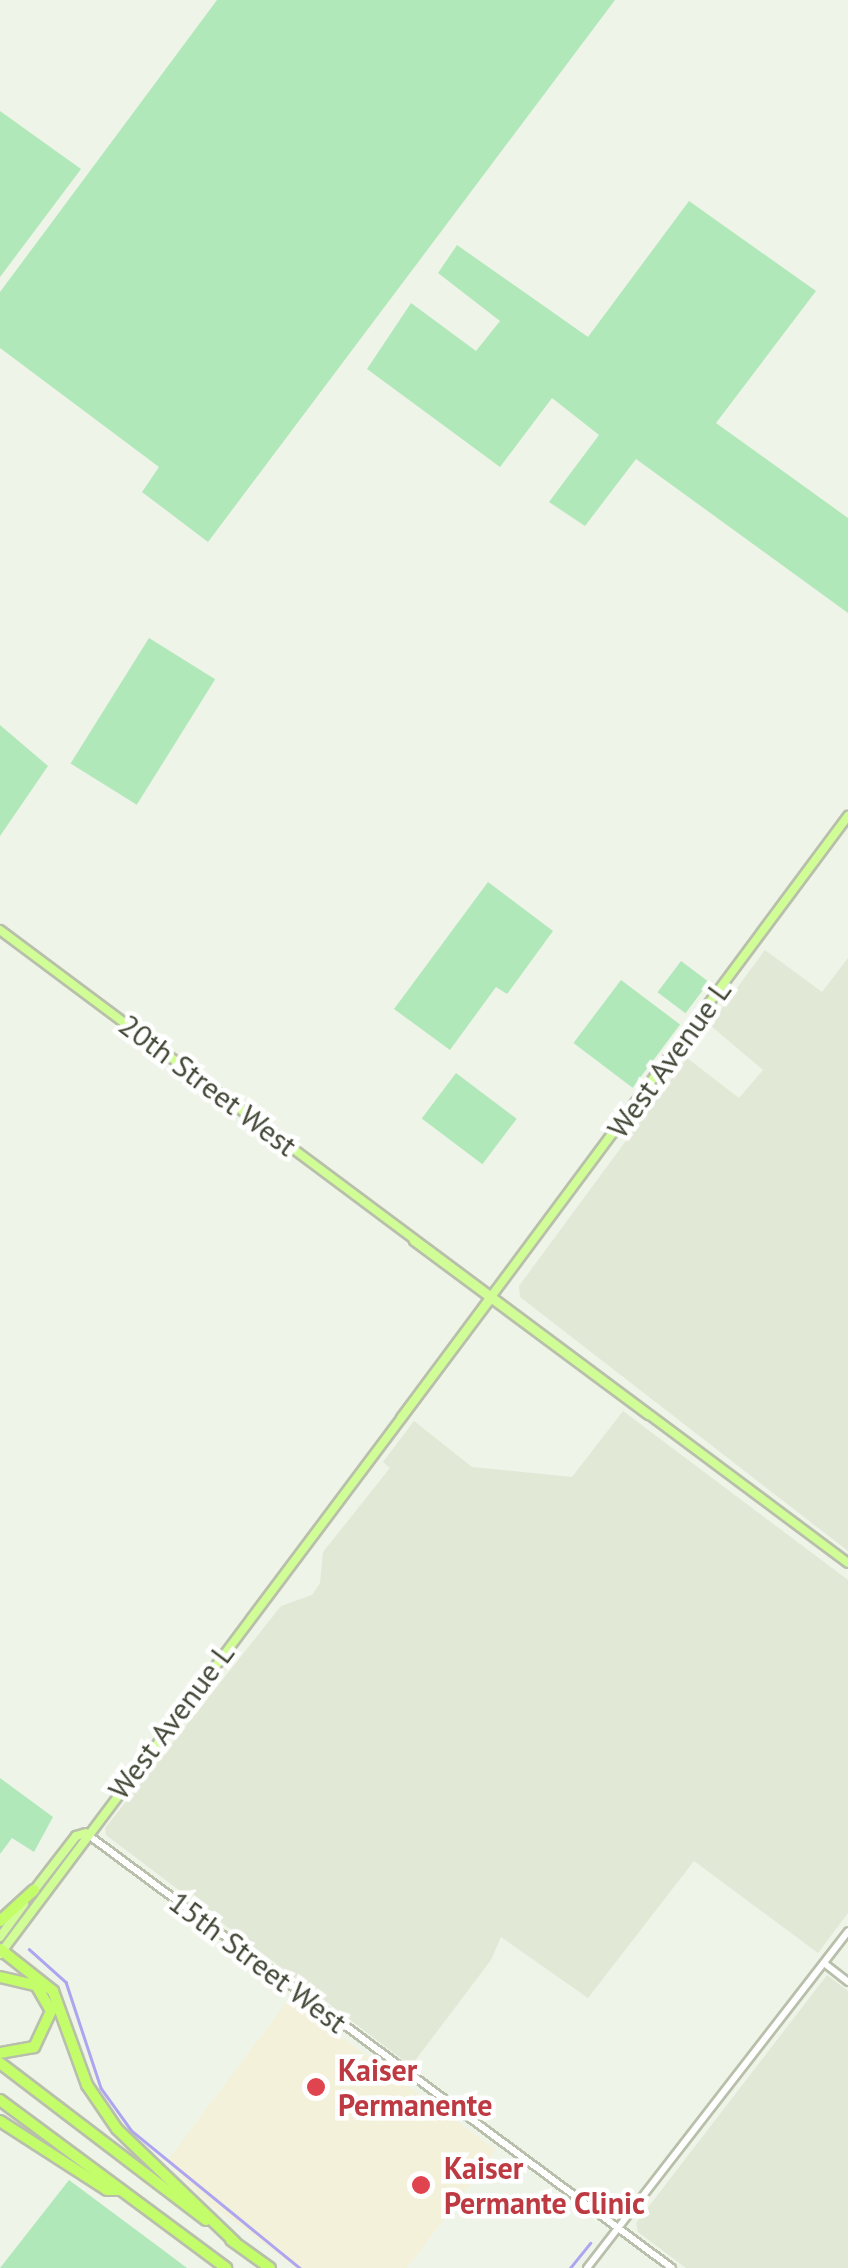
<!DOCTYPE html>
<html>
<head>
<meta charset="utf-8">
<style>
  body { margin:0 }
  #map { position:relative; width:848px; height:2268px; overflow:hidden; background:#eff4e8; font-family:"PT Sans",sans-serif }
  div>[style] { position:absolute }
  .residential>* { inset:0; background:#e1e8d6 }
  .medical>* { inset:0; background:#f4f1db }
  .green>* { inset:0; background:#b1e8ba; transform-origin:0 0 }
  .stream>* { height:2.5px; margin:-1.25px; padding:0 1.25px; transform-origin:1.25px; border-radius:1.25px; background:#aea5f0 }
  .roads { filter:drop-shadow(2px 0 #b8bfaa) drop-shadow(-2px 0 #b8bfaa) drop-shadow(0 2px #b8bfaa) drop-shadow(0 -2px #b8bfaa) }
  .minor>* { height:6px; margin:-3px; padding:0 3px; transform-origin:3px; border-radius:3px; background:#fff }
  .major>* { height:8px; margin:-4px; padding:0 4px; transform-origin:4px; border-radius:4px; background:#d1fd97 }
  .highway>* { height:10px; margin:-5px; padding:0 5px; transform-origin:5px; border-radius:5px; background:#c4fd6a }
  .dots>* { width:28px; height:28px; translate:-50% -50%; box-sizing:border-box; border:5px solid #fff; border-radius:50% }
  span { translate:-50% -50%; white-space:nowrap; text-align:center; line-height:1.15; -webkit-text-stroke:9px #fff; paint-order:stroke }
  .street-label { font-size:30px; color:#424736 }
  .health-label { font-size:30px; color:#be3a42; font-weight:700 }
  .left { translate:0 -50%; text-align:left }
</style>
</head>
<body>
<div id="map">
  <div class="residential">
    <div style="clip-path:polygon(765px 950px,822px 992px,848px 958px,848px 1551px,520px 1297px,519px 1286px,687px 1058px,739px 1098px,763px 1070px,710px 1025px)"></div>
    <div style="clip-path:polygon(623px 1411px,848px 1580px,848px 1913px,818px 1953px,694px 1861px,588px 1998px,501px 1937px,491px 1960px,411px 2066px,106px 1835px,105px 1828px,281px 1606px,312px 1595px,320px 1583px,323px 1552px,390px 1468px,383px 1462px,414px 1421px,472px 1467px,572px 1477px)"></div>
    <div style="clip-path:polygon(827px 1975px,848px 1991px,848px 2268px,686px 2268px,638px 2232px,636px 2223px)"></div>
  </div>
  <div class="medical">
    <div style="clip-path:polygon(289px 1999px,496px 2150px,407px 2268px,296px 2268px,202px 2198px,167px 2161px)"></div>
  </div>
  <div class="green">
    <div style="clip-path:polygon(217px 0,615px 0,208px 542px,142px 492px,159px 467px,0 348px,0 292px)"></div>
    <div style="clip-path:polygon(0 111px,81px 169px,0 277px)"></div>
    <div style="clip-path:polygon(689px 201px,816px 291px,716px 423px,848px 518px,848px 613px,636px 459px,585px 526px,549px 502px,599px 435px,552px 398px,500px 467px,367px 369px,411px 303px,476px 351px,500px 321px,438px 273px,457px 245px,588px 337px)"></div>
    <div style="left:149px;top:638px;width:78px;height:148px;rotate:32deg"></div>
    <div style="clip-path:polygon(0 725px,48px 766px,0 836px)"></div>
    <div style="clip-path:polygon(488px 882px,553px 931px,507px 994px,496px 987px,450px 1050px,394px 1009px)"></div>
    <div style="left:681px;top:961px;width:35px;height:39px;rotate:37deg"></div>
    <div style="left:621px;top:980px;width:74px;height:79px;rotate:37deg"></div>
    <div style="left:456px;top:1073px;width:76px;height:57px;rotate:37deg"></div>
    <div style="clip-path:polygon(0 1778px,53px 1817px,34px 1852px,12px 1838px,0 1854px)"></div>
    <div style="clip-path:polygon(69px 2180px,151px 2241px,187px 2268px,0 2268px)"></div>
  </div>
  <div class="stream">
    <div style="left:29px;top:1949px;width:50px;rotate:41.7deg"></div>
    <div style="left:66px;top:1982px;width:112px;rotate:71.7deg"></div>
    <div style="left:101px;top:2088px;width:53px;rotate:54.2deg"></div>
    <div style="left:132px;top:2131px;width:217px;rotate:39.2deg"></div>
    <div style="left:570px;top:2268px;width:32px;rotate:-51deg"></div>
  </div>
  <div class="roads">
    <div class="minor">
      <div style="left:87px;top:1834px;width:728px;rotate:36.57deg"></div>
      <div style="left:824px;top:1963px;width:31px;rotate:38deg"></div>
      <div style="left:587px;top:2268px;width:426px;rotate:-52.2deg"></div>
    </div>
    <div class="major">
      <div style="left:0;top:930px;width:1058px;rotate:36.74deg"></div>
      <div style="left:414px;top:1241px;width:292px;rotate:36.6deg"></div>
      <div style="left:401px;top:1418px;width:750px;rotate:-53.41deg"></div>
      <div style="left:32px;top:1893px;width:72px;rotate:-52.3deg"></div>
      <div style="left:76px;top:1836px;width:10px;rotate:-17deg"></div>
      <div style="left:0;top:1937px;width:41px;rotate:-54deg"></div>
      <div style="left:0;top:1954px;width:816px;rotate:-53.17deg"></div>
    </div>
    <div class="highway">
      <div style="left:0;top:1921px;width:46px;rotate:-42.4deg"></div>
      <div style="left:0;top:1949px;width:68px;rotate:38.4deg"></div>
      <div style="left:53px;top:1991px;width:100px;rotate:70.1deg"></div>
      <div style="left:87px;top:2085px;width:53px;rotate:55.7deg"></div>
      <div style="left:117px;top:2129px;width:163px;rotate:43.8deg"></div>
      <div style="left:0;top:1977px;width:37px;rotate:13deg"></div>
      <div style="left:36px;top:1985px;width:30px;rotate:60deg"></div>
      <div style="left:51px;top:2011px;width:40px;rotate:115deg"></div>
      <div style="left:34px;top:2047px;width:35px;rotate:170deg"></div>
      <div style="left:0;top:2063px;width:259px;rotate:37.3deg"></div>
      <div style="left:0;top:2100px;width:282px;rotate:36.6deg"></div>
      <div style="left:0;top:2121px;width:127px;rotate:32.8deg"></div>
      <div style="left:107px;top:2190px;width:12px"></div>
      <div style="left:231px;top:2240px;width:48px;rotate:35.7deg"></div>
    </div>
  </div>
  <div class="dots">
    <div style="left:316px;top:2087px;background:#e0444e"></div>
    <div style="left:421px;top:2185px;background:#e0444e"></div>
  </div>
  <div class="street-label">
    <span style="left:669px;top:1059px;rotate:-54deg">West Avenue L</span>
    <span style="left:208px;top:1085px;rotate:37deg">20th Street West</span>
    <span style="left:171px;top:1721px;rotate:-53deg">West Avenue L</span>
    <span style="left:258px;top:1962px;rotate:37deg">15th Street West</span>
  </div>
  <div class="health-label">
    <span class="left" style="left:338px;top:2087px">Kaiser<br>Permanente</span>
    <span class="left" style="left:444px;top:2185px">Kaiser<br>Permante Clinic</span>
  </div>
</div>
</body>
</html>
